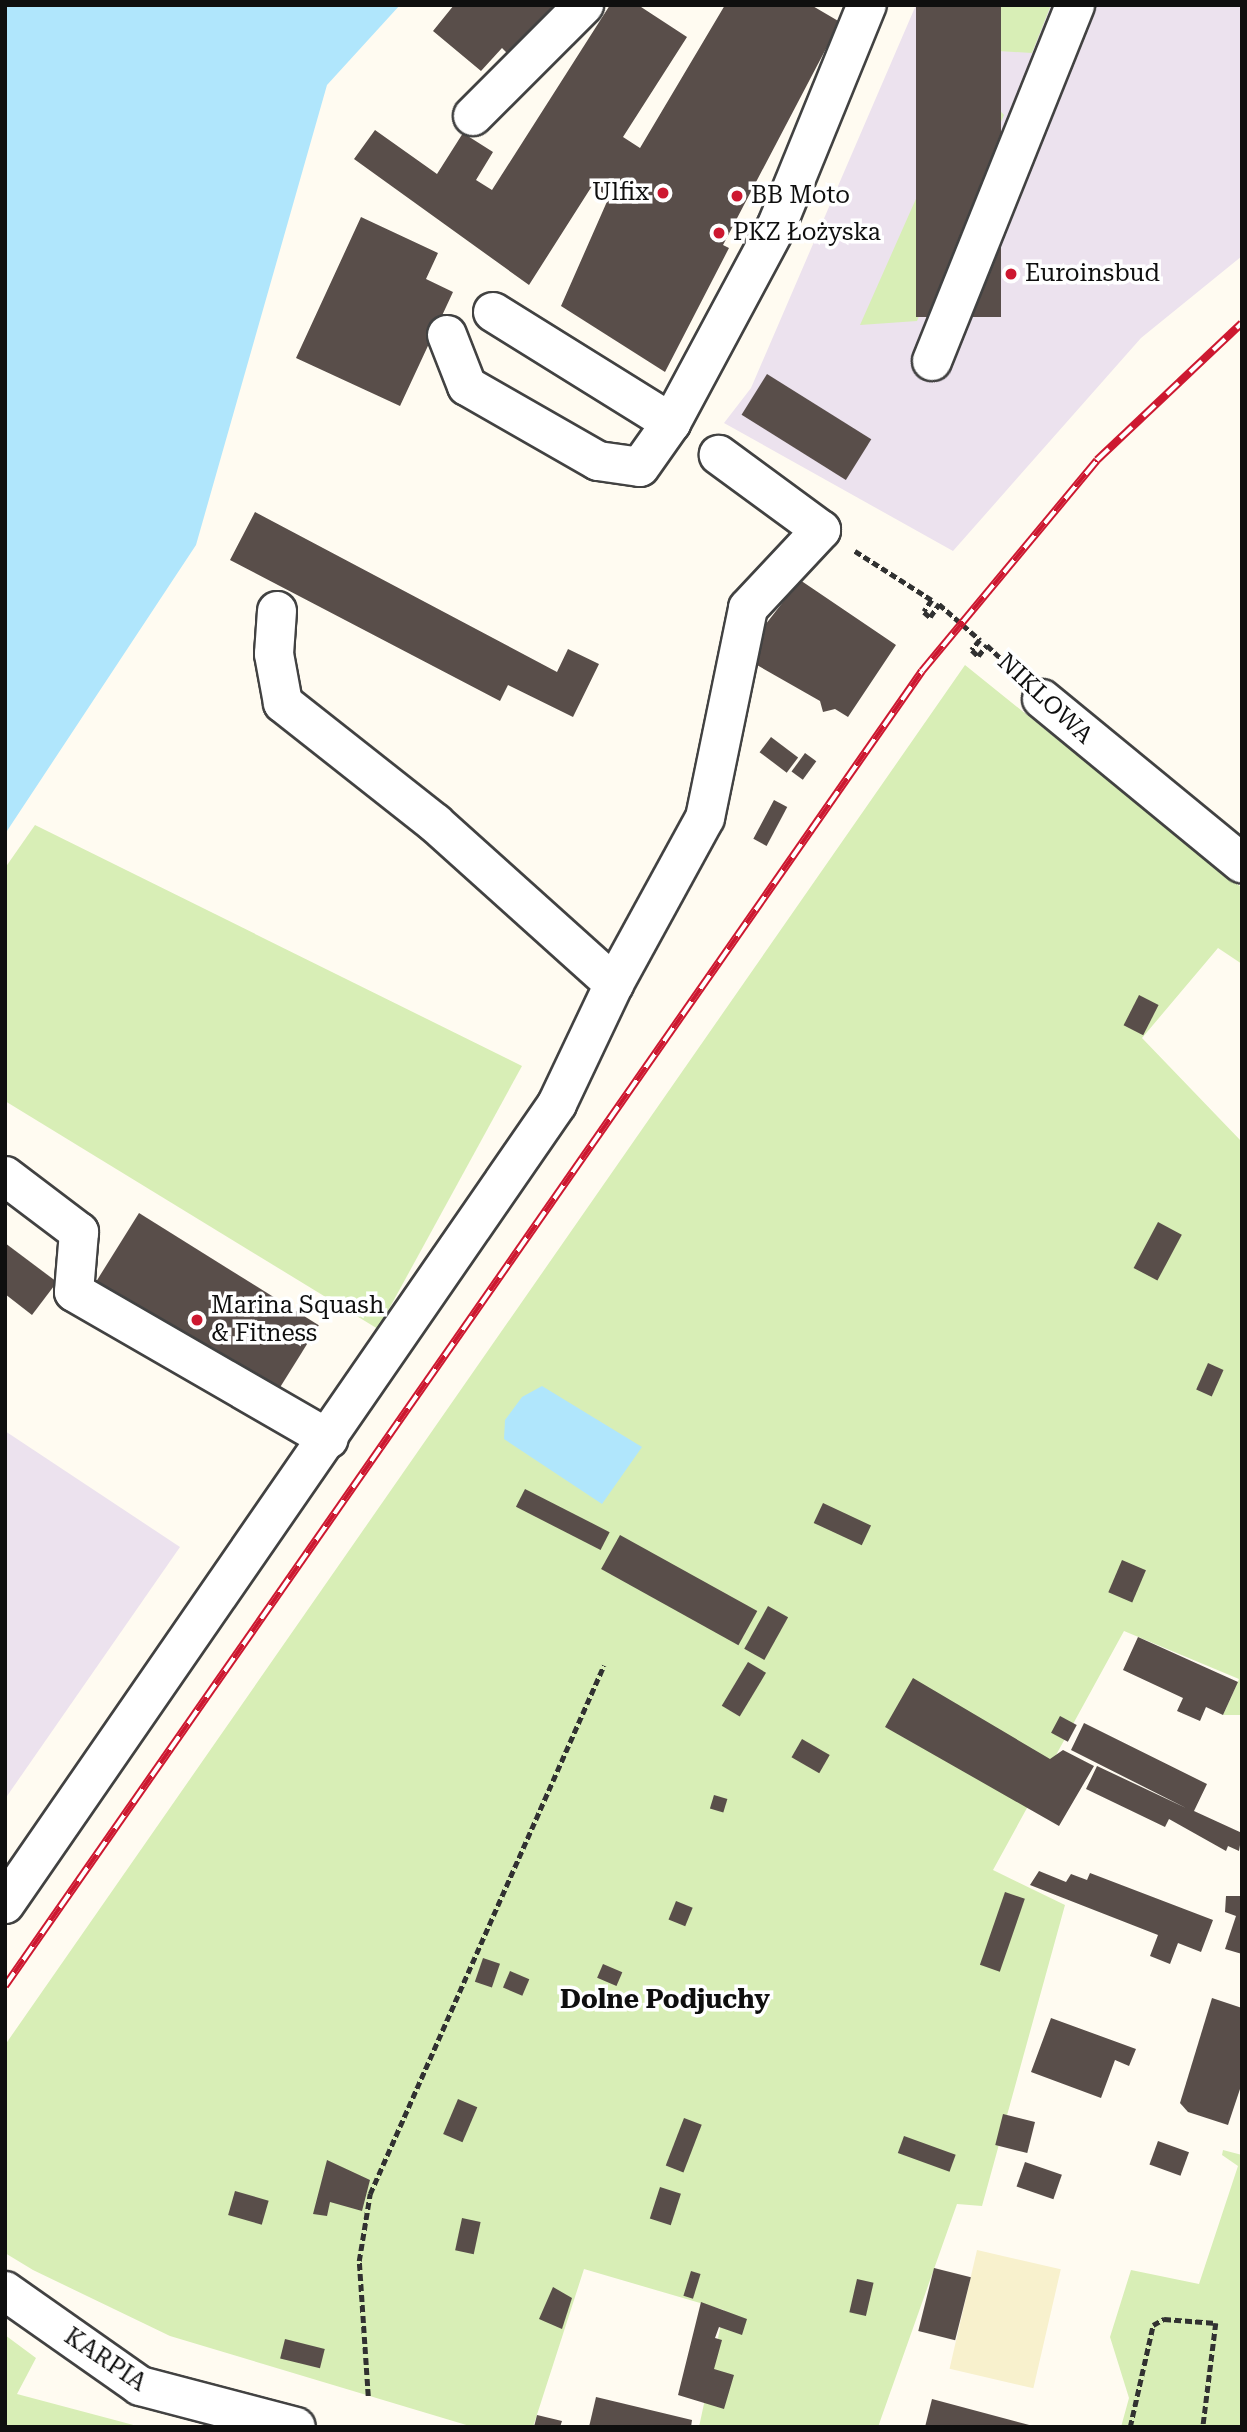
<!DOCTYPE html>
<html>
<head>
<meta charset="utf-8">
<style>
  body { margin:0 }
  #map { position:relative; width:1247px; height:2432px; overflow:hidden; background:#fffbf1; font-family:"Roboto Serif",serif }
  div>[style] { position:absolute }
  .industrial>* { inset:0; background:#ece2ee }
  .farmland>* { inset:0; background:#f8f1cd; transform-origin:0 0 }
  .green>* { inset:0; background:#d8eeb6 }
  .water>* { inset:0; background:#b0e6fc }
  .building>* { inset:0; background:#594e4a; transform-origin:0 0 }
  .path>* { height:4.5px; margin-top:-2.25px; transform-origin:0; background:repeating-linear-gradient(90deg,#313131 0 7px,transparent 0 10.5px) }
  .roads { filter:drop-shadow(2px 0 #424242) drop-shadow(-2px 0 #424242) drop-shadow(0 2px #424242) drop-shadow(0 -2px #424242) }
  .minor>* { height:38px; margin:-19px; padding:0 19px; transform-origin:19px; border-radius:19px; background:#fff }
  .rail>* { height:8px; margin-top:-4px; transform-origin:0; background:repeating-linear-gradient(90deg,#fff 0 16px,#cd1830 0 32px); box-sizing:border-box; border-block:2px solid #cd1830 }
  .dots>* { width:19px; height:19px; translate:-50% -50%; box-sizing:border-box; border:4px solid #fff; border-radius:50% }
  span { translate:-50% -50%; white-space:nowrap; text-align:center; line-height:1.15; -webkit-text-stroke:7px #fff; paint-order:stroke }
  .poi-label { font-size:24px; color:#0f0f0f }
  .right { translate:-100% -50%; text-align:right }
  .left { translate:0 -50%; text-align:left }
  .street-label { font-size:24px; color:#0f0f0f }
  .neighbourhood-label { font-size:26px; color:#0f0f0f; font-weight:700 }
  .frame { position:absolute; inset:0; border:7px solid #0f0f0f; pointer-events:none }
</style>
</head>
<body>
<div id="map">
  <div class="industrial">
    <div style="clip-path:polygon(916px 5px,1242px 5px,1242px 256px,1141px 338px,953px 551px,724px 423px,751px 388px)"></div>
    <div style="clip-path:polygon(5px 1431px,180px 1547px,5px 1799px)"></div>
  </div>
  <div class="farmland">
    <div style="left:977px;top:2250px;width:86px;height:122px;rotate:13deg"></div>
  </div>
  <div class="green">
    <div style="clip-path:polygon(1001px 5px,1051px 5px,1032px 53px,982px 50px)"></div>
    <div style="clip-path:polygon(970px 77px,1004px 115px,1000px 124px,964px 123px,947px 164px,974px 185px,917px 321px,860px 325px)"></div>
    <div style="clip-path:polygon(965px 665px,1242px 888px,1242px 964px,1218px 948px,1142px 1038px,1242px 1142px,1242px 1715px,1223px 1715px,1239px 1679px,1124px 1631px,993px 1870px,1065px 1905px,982px 2206px,957px 2204px,878px 2427px,699px 2427px,724px 2310px,584px 2269px,533px 2427px,473px 2427px,170px 2336px,33px 2270px,5px 2253px,5px 2045px)"></div>
    <div style="clip-path:polygon(35px 825px,522px 1066px,378px 1329px,5px 1101px,5px 868px)"></div>
    <div style="clip-path:polygon(1223px 2150px,1242px 2155px,1242px 2427px,1121px 2427px,1129px 2398px,1110px 2337px,1131px 2270px,1199px 2284px,1238px 2166px,1222px 2155px)"></div>
    <div style="clip-path:polygon(5px 2335px,36px 2358px,17px 2394px,141px 2427px,5px 2427px)"></div>
  </div>
  <div class="water">
    <div style="clip-path:polygon(5px 5px,400px 5px,327px 85px,196px 545px,5px 834px)"></div>
    <div style="clip-path:polygon(542px 1386px,642px 1447px,602px 1504px,504px 1439px,505px 1420px,522px 1397px)"></div>
  </div>
  <div class="building">
    <div style="clip-path:polygon(454px 5px,554px 5px,509px 55px,502px 48px,481px 71px,433px 31px)"></div>
    <div style="clip-path:polygon(610px 5px,638px 5px,687px 37px,623px 137px,640px 148px,725px 5px,811px 5px,840px 22px,723px 245px,729px 248px,665px 372px,561px 306px,609px 197px,592px 186px,529px 285px,354px 159px,375px 130px,437px 174px,463px 133px,493px 152px,476px 180px,492px 190px)"></div>
    <div style="left:916px;top:5px;width:85px;height:312px"></div>
    <div style="clip-path:polygon(361px 217px,438px 253px,426px 279px,453px 292px,400px 406px,296px 358px)"></div>
    <div style="left:767px;top:374px;width:123px;height:48px;rotate:32deg"></div>
    <div style="clip-path:polygon(255px 512px,557px 672px,568px 649px,599px 664px,573px 717px,508px 685px,500px 701px,230px 560px)"></div>
    <div style="clip-path:polygon(800px 580px,896px 645px,848px 717px,835px 709px,823px 712px,820px 701px,741px 656px)"></div>
    <div style="left:771px;top:737px;width:34px;height:19px;rotate:37deg"></div>
    <div style="left:805px;top:753px;width:14px;height:23px;rotate:36deg"></div>
    <div style="left:774px;top:800px;width:15px;height:44px;rotate:28deg"></div>
    <div style="left:1139px;top:995px;width:22px;height:34px;rotate:27deg"></div>
    <div style="left:139px;top:1213px;width:212px;height:88px;rotate:32deg"></div>
    <div style="left:1158px;top:1222px;width:27px;height:52px;rotate:28deg"></div>
    <div style="clip-path:polygon(5px 1243px,57px 1282px,32px 1315px,5px 1294px)"></div>
    <div style="left:1208px;top:1363px;width:17px;height:29px;rotate:24deg"></div>
    <div style="left:525px;top:1489px;width:95px;height:20px;rotate:27deg"></div>
    <div style="left:823px;top:1503px;width:53px;height:22px;rotate:25deg"></div>
    <div style="left:620px;top:1535px;width:157px;height:39px;rotate:29deg"></div>
    <div style="left:1122px;top:1560px;width:26px;height:35px;rotate:23deg"></div>
    <div style="left:768px;top:1606px;width:23px;height:49px;rotate:29deg"></div>
    <div style="clip-path:polygon(1138px 1637px,1238px 1682px,1223px 1715px,1206px 1707px,1200px 1721px,1177px 1711px,1183px 1698px,1123px 1670px)"></div>
    <div style="left:748px;top:1662px;width:21px;height:51px;rotate:31deg"></div>
    <div style="clip-path:polygon(913px 1678px,1050px 1759px,1063px 1750px,1094px 1766px,1059px 1826px,885px 1727px)"></div>
    <div style="left:1060px;top:1716px;width:19px;height:19px;rotate:28deg"></div>
    <div style="clip-path:polygon(1084px 1723px,1207px 1784px,1194px 1811px,1242px 1833px,1239px 1851px,1228px 1846px,1226px 1851px,1169px 1819px,1165px 1827px,1086px 1789px,1097px 1766px,1186px 1808px,1071px 1750px)"></div>
    <div style="left:802px;top:1739px;width:32px;height:21px;rotate:30deg"></div>
    <div style="left:714px;top:1795px;width:14px;height:14px;rotate:17deg"></div>
    <div style="clip-path:polygon(1039px 1871px,1066px 1882px,1071px 1874px,1087px 1880px,1090px 1873px,1213px 1920px,1201px 1952px,1178px 1943px,1170px 1964px,1150px 1956px,1158px 1935px,1030px 1885px)"></div>
    <div style="left:1005px;top:1892px;width:21px;height:77px;rotate:19deg"></div>
    <div style="clip-path:polygon(1226px 1896px,1242px 1896px,1242px 1954px,1225px 1949px,1236px 1916px,1225px 1912px)"></div>
    <div style="left:676px;top:1901px;width:18px;height:20px;rotate:22deg"></div>
    <div style="left:483px;top:1958px;width:18px;height:25px;rotate:19deg"></div>
    <div style="left:603px;top:1964px;width:21px;height:15px;rotate:23deg"></div>
    <div style="left:510px;top:1971px;width:21px;height:18px;rotate:23deg"></div>
    <div style="clip-path:polygon(1212px 1998px,1242px 2008px,1242px 2083px,1228px 2125px,1188px 2112px,1180px 2103px)"></div>
    <div style="clip-path:polygon(1051px 2018px,1136px 2049px,1129px 2066px,1115px 2060px,1101px 2098px,1031px 2072px)"></div>
    <div style="left:458px;top:2099px;width:21px;height:38px;rotate:23deg"></div>
    <div style="left:1003px;top:2114px;width:33px;height:32px;rotate:14deg"></div>
    <div style="left:684px;top:2118px;width:19px;height:51px;rotate:21deg"></div>
    <div style="left:904px;top:2136px;width:55px;height:18px;rotate:20deg"></div>
    <div style="left:1158px;top:2141px;width:33px;height:25px;rotate:20deg"></div>
    <div style="clip-path:polygon(327px 2160px,370px 2180px,362px 2211px,330px 2202px,327px 2216px,313px 2214px)"></div>
    <div style="left:1025px;top:2162px;width:39px;height:26px;rotate:19deg"></div>
    <div style="left:660px;top:2187px;width:22px;height:33px;rotate:18deg"></div>
    <div style="left:235px;top:2191px;width:35px;height:25px;rotate:16deg"></div>
    <div style="left:462px;top:2218px;width:19px;height:33px;rotate:12deg"></div>
    <div style="left:934px;top:2268px;width:38px;height:65px;rotate:14deg"></div>
    <div style="left:691px;top:2271px;width:10px;height:26px;rotate:17deg"></div>
    <div style="left:857px;top:2279px;width:17px;height:34px;rotate:13deg"></div>
    <div style="clip-path:polygon(553px 2287px,572px 2298px,562px 2329px,539px 2319px)"></div>
    <div style="clip-path:polygon(701px 2302px,747px 2319px,742px 2335px,719px 2327px,715px 2338px,722px 2340px,714px 2369px,734px 2375px,724px 2409px,678px 2395px)"></div>
    <div style="left:285px;top:2339px;width:41px;height:20px;rotate:14deg"></div>
    <div style="clip-path:polygon(596px 2397px,692px 2420px,691px 2427px,589px 2427px)"></div>
    <div style="clip-path:polygon(932px 2399px,1033px 2426px,1033px 2427px,925px 2427px)"></div>
    <div style="clip-path:polygon(537px 2415px,562px 2421px,560px 2427px,534px 2427px)"></div>
  </div>
  <div class="path">
    <div style="left:855px;top:551px;width:91px;rotate:32.5deg"></div>
    <div style="left:932px;top:600px;width:14px;rotate:124deg"></div>
    <div style="left:924px;top:612px;width:8px;rotate:40deg"></div>
    <div style="left:930px;top:617px;width:16px;rotate:-55deg"></div>
    <div style="left:939px;top:604px;width:55px;rotate:41.3deg"></div>
    <div style="left:980px;top:640px;width:13px;rotate:129deg"></div>
    <div style="left:972px;top:650px;width:8px;rotate:45deg"></div>
    <div style="left:978px;top:656px;width:14px;rotate:-51deg"></div>
    <div style="left:987px;top:645px;width:37px;rotate:44deg"></div>
    <div style="left:368px;top:2396px;width:135px;rotate:-93.8deg"></div>
    <div style="left:359px;top:2261px;width:68px;rotate:-80.7deg"></div>
    <div style="left:370px;top:2194px;width:578px;rotate:-66.14deg"></div>
    <div style="left:1130px;top:2427px;width:105px;rotate:-77.3deg"></div>
    <div style="left:1153px;top:2325px;width:13px;rotate:-29deg"></div>
    <div style="left:1164px;top:2319px;width:52px;rotate:4.4deg"></div>
    <div style="left:1216px;top:2323px;width:105px;rotate:97.1deg"></div>
  </div>
  <div class="roads">
    <div class="minor">
      <div style="left:473px;top:116px;width:157px;rotate:-45deg"></div>
      <div style="left:493px;top:312px;width:210px;rotate:31.9deg"></div>
      <div style="left:671px;top:423px;width:225px;rotate:-61.8deg"></div>
      <div style="left:777px;top:225px;width:238px;rotate:-67.8deg"></div>
      <div style="left:447px;top:335px;width:55px;rotate:68.6deg"></div>
      <div style="left:467px;top:386px;width:151px;rotate:29.8deg"></div>
      <div style="left:598px;top:461px;width:42px;rotate:8.1deg"></div>
      <div style="left:640px;top:467px;width:54px;rotate:-54.8deg"></div>
      <div style="left:932px;top:361px;width:384px;rotate:-68.1deg"></div>
      <div style="left:277px;top:611px;width:43px;rotate:94deg"></div>
      <div style="left:274px;top:654px;width:50px;rotate:79.6deg"></div>
      <div style="left:283px;top:703px;width:194px;rotate:38.3deg"></div>
      <div style="left:435px;top:823px;width:241px;rotate:42deg"></div>
      <div style="left:1042px;top:699px;width:259px;rotate:39.4deg"></div>
      <div style="left:5px;top:1176px;width:93px;rotate:37.1deg"></div>
      <div style="left:79px;top:1232px;width:60px;rotate:94.8deg"></div>
      <div style="left:74px;top:1292px;width:294px;rotate:30deg"></div>
      <div style="left:5px;top:1904px;width:972px;rotate:-55.39deg"></div>
      <div style="left:557px;top:1104px;width:133px;rotate:-64.6deg"></div>
      <div style="left:614px;top:984px;width:189px;rotate:-61.3deg"></div>
      <div style="left:705px;top:818px;width:214px;rotate:-78.4deg"></div>
      <div style="left:748px;top:608px;width:107px;rotate:-46.9deg"></div>
      <div style="left:821px;top:530px;width:127px;rotate:-143.7deg"></div>
      <div style="left:5px;top:2291px;width:165px;rotate:35.1deg"></div>
      <div style="left:140px;top:2386px;width:161px;rotate:14.7deg"></div>
    </div>
  </div>
  <div class="rail">
    <div style="left:5px;top:1986px;width:1603px;rotate:-55.11deg"></div>
    <div style="left:922px;top:671px;width:274px;rotate:-50.3deg"></div>
    <div style="left:1097px;top:460px;width:199px;rotate:-43.4deg"></div>
  </div>
  <div class="dots">
    <div style="left:663px;top:193px;background:#cd1830"></div>
    <div style="left:737px;top:196px;background:#cd1830"></div>
    <div style="left:719px;top:233px;background:#cd1830"></div>
    <div style="left:1011px;top:274px;background:#cd1830"></div>
    <div style="left:197px;top:1320px;background:#cd1830"></div>
  </div>
  <div class="poi-label">
    <span class="right" style="left:649px;top:193px">Ulfix</span>
    <span class="left" style="left:751px;top:196px">BB Moto</span>
    <span class="left" style="left:733px;top:233px">PKZ Łożyska</span>
    <span class="left" style="left:1025px;top:274px">Euroinsbud</span>
    <span class="left" style="left:211px;top:1320px">Marina Squash<br>&amp; Fitness</span>
  </div>
  <div class="street-label">
    <span style="left:1045px;top:699px;rotate:43deg">NIKLOWA</span>
    <span style="left:105px;top:2360px;rotate:34deg">KARPIA</span>
  </div>
  <div class="neighbourhood-label">
    <span style="left:665px;top:2000px">Dolne Podjuchy</span>
  </div>
  <div class="frame"></div>
</div>
</body>
</html>
